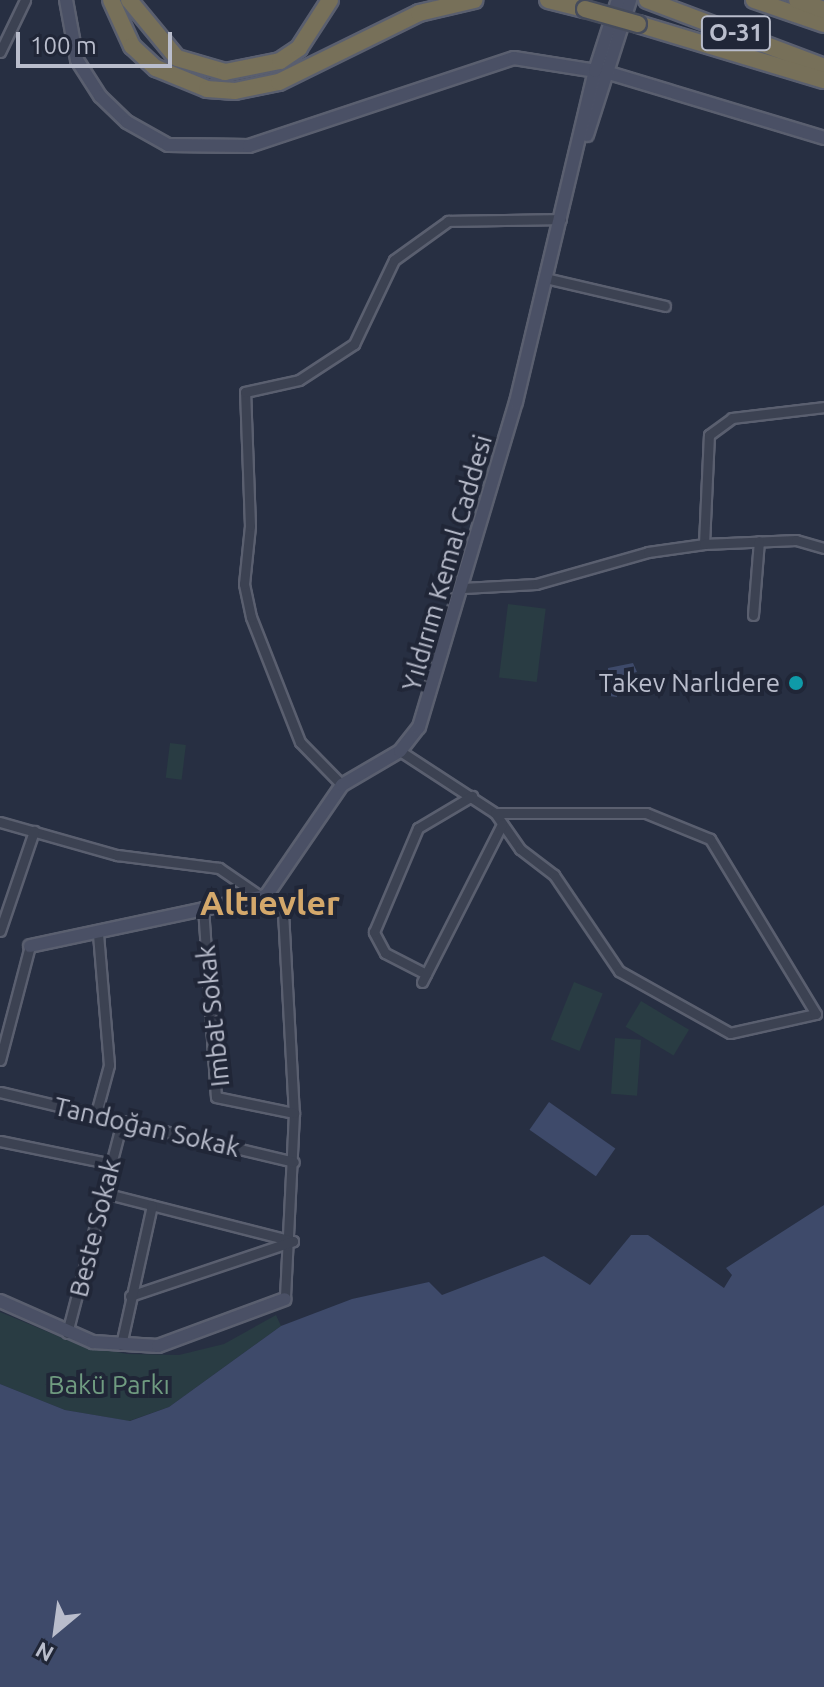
<!DOCTYPE html>
<html>
<head>
<meta charset="utf-8">
<style>
  body { margin:0 }
  #map { position:relative; width:824px; height:1687px; overflow:hidden; background:#272f42; font-family:Ubuntu,sans-serif }
  div>[style] { position:absolute }
  .green>* { inset:0; background:#293c43; transform-origin:0 0 }
  .water>* { inset:0; background:#3e4a6a; transform-origin:0 0 }
  .roads { filter:drop-shadow(2px 0 #5a5f6f) drop-shadow(-2px 0 #5a5f6f) drop-shadow(0 2px #5a5f6f) drop-shadow(0 -2px #5a5f6f) }
  .street>* { height:9px; margin:-4.5px; padding:0 4.5px; transform-origin:4.5px; border-radius:4.5px; background:#3c4252 }
  .secondary>* { height:12px; margin:-6px; padding:0 6px; transform-origin:6px; border-radius:6px; background:#4a5065 }
  .highway>* { height:16px; margin:-8px; padding:0 8px; transform-origin:8px; border-radius:8px; background:#777059 }
  .bridges { filter:drop-shadow(2px 0 #464c5c) drop-shadow(-2px 0 #464c5c) drop-shadow(0 2px #464c5c) drop-shadow(0 -2px #464c5c) }
  .highway-bridge>* { height:16px; margin:-8px; padding:0 8px; transform-origin:8px; border-radius:8px; background:#777059 }
  .dots>* { width:22px; height:22px; translate:-50% -50%; box-sizing:border-box; border:4px solid #202637; border-radius:50% }
  span { translate:-50% -50%; white-space:nowrap; text-align:center; line-height:1.15; -webkit-text-stroke:8px #202637; paint-order:stroke }
  .shield-label span { padding:2px 6px; background:#202637; border:2px solid; border-radius:6px; -webkit-text-stroke-width:0 }
  .shield-label { font-size:24px; color:#b9bdcc; font-weight:700 }
  .street-label { font-size:26px; color:#b9bdcc }
  .poi-label { font-size:26px; color:#b9bdcc }
  .right { translate:-100% -50%; text-align:right }
  .park-label { font-size:26px; color:#709c81 }
  .district-label { font-size:34px; color:#d4a86b; font-weight:700 }
  .north { position:absolute; left:16px; top:1591px; width:80px; height:80px; -webkit-text-stroke:6px #202637; paint-order:stroke; rotate:209deg; font-size:22px; font-weight:700; line-height:32px; text-align:center; color:#b9bdcc }
  .north::after { content:''; display:block; margin:auto; width:28px; height:36px; background:#b9bdcc; clip-path:polygon(50% 0,100% 100%,50% 72%,0 100%) }
  .scale { position:absolute; left:16px; top:32px; width:156px; height:36px; box-sizing:border-box; border:4px solid #b9bdcc; border-top:0; padding-left:10px; font-size:24px; line-height:28px; white-space:nowrap; color:#b9bdcc; -webkit-text-stroke:6px #202637; paint-order:stroke }
</style>
</head>
<body>
<div id="map">
  <div class="green">
    <div style="left:508px;top:604px;width:38px;height:74px;rotate:7deg"></div>
    <div style="left:170px;top:743px;width:16px;height:35px;rotate:7deg"></div>
    <div style="left:574px;top:982px;width:31px;height:62px;rotate:22deg"></div>
    <div style="left:641px;top:1001px;width:56px;height:30px;rotate:31deg"></div>
    <div style="left:615px;top:1038px;width:26px;height:56px;rotate:4deg"></div>
    <div style="clip-path:polygon(0 1312px,77px 1344px,127px 1354px,179px 1355px,224px 1344px,276px 1315px,281px 1326px,169px 1407px,129px 1421px,65px 1410px,0 1384px)"></div>
  </div>
  <div class="water">
    <div style="clip-path:polygon(633px 663px,637px 672px,616px 677px,617px 697px,609px 696px,608px 668px)"></div>
    <div style="left:549px;top:1102px;width:81px;height:34px;rotate:35deg"></div>
    <div style="clip-path:polygon(824px 1205px,824px 1687px,0 1687px,0 1384px,65px 1410px,130px 1421px,169px 1407px,281px 1326px,352px 1299px,429px 1282px,442px 1295px,544px 1256px,590px 1285px,631px 1235px,648px 1235px,724px 1288px,732px 1275px,726px 1268px)"></div>
  </div>
  <div class="roads">
    <div class="street">
      <div style="left:0;top:52px;width:58px;rotate:-64.3deg"></div>
      <div style="left:549px;top:279px;width:119px;rotate:13.1deg"></div>
      <div style="left:704px;top:544px;width:109px;rotate:-87.4deg"></div>
      <div style="left:709px;top:435px;width:29px;rotate:-36deg"></div>
      <div style="left:732px;top:418px;width:93px;rotate:-6.8deg"></div>
      <div style="left:463px;top:588px;width:73px;rotate:-3.1deg"></div>
      <div style="left:536px;top:584px;width:116px;rotate:-15.9deg"></div>
      <div style="left:648px;top:552px;width:57px;rotate:-8.1deg"></div>
      <div style="left:704px;top:544px;width:92px;rotate:-2.5deg"></div>
      <div style="left:796px;top:540px;width:29px;rotate:16deg"></div>
      <div style="left:753px;top:615px;width:74px;rotate:-85.4deg"></div>
      <div style="left:400px;top:751px;width:113px;rotate:33.1deg"></div>
      <div style="left:495px;top:813px;width:44px;rotate:55.2deg"></div>
      <div style="left:520px;top:849px;width:43px;rotate:37.4deg"></div>
      <div style="left:554px;top:875px;width:116px;rotate:55.9deg"></div>
      <div style="left:619px;top:971px;width:127px;rotate:29.2deg"></div>
      <div style="left:730px;top:1033px;width:88px;rotate:-12.5deg"></div>
      <div style="left:816px;top:1014px;width:205px;rotate:-121.2deg"></div>
      <div style="left:710px;top:839px;width:69px;rotate:-157.9deg"></div>
      <div style="left:646px;top:813px;width:151px;rotate:180deg"></div>
      <div style="left:342px;top:785px;width:60px;rotate:-134.3deg"></div>
      <div style="left:300px;top:742px;width:134px;rotate:-111.4deg"></div>
      <div style="left:251px;top:617px;width:34px;rotate:-102deg"></div>
      <div style="left:244px;top:584px;width:58px;rotate:-84.1deg"></div>
      <div style="left:250px;top:526px;width:134px;rotate:-92.1deg"></div>
      <div style="left:245px;top:392px;width:55px;rotate:-12.5deg"></div>
      <div style="left:299px;top:380px;width:66px;rotate:-33.2deg"></div>
      <div style="left:354px;top:344px;width:93px;rotate:-64.5deg"></div>
      <div style="left:394px;top:260px;width:67px;rotate:-35.8deg"></div>
      <div style="left:448px;top:221px;width:113px;rotate:-1deg"></div>
      <div style="left:0;top:822px;width:122px;rotate:15.8deg"></div>
      <div style="left:117px;top:855px;width:103px;rotate:7.3deg"></div>
      <div style="left:219px;top:868px;width:78px;rotate:34.5deg"></div>
      <div style="left:283px;top:912px;width:201px;rotate:86.9deg"></div>
      <div style="left:294px;top:1113px;width:186px;rotate:92.8deg"></div>
      <div style="left:203px;top:907px;width:190px;rotate:86.1deg"></div>
      <div style="left:216px;top:1097px;width:80px;rotate:11.6deg"></div>
      <div style="left:0;top:931px;width:106px;rotate:-71.2deg"></div>
      <div style="left:426px;top:974px;width:46px;rotate:-152.9deg"></div>
      <div style="left:385px;top:953px;width:24px;rotate:-118deg"></div>
      <div style="left:374px;top:932px;width:113px;rotate:-67.1deg"></div>
      <div style="left:418px;top:828px;width:63px;rotate:-30.7deg"></div>
      <div style="left:422px;top:982px;width:177px;rotate:-63.1deg"></div>
      <div style="left:0;top:1060px;width:118px;rotate:-75.3deg"></div>
      <div style="left:0;top:1092px;width:302px;rotate:13.4deg"></div>
      <div style="left:95px;top:1117px;width:54px;rotate:-74.9deg"></div>
      <div style="left:109px;top:1065px;width:130px;rotate:-94.8deg"></div>
      <div style="left:0;top:1141px;width:114px;rotate:11.6deg"></div>
      <div style="left:104px;top:1193px;width:195px;rotate:14.3deg"></div>
      <div style="left:130px;top:1296px;width:172px;rotate:-18.6deg"></div>
      <div style="left:67px;top:1333px;width:218px;rotate:-75.4deg"></div>
      <div style="left:121px;top:1345px;width:143px;rotate:-77.5deg"></div>
    </div>
    <div class="secondary">
      <div style="left:66px;top:0;width:61px;rotate:79.6deg"></div>
      <div style="left:77px;top:60px;width:43px;rotate:57.4deg"></div>
      <div style="left:100px;top:96px;width:37px;rotate:44deg"></div>
      <div style="left:127px;top:122px;width:47px;rotate:29.3deg"></div>
      <div style="left:168px;top:145px;width:81px;rotate:0.7deg"></div>
      <div style="left:249px;top:146px;width:279px;rotate:-18.4deg"></div>
      <div style="left:514px;top:58px;width:96px;rotate:9deg"></div>
      <div style="left:609px;top:73px;width:225px;rotate:16.8deg"></div>
      <div style="left:587px;top:135px;width:142px;rotate:-72.3deg"></div>
      <div style="left:30px;top:946px;width:241px;rotate:-12deg"></div>
      <div style="left:266px;top:896px;width:135px;rotate:-55.6deg"></div>
      <div style="left:342px;top:785px;width:67px;rotate:-30.4deg"></div>
      <div style="left:400px;top:751px;width:31px;rotate:-52deg"></div>
      <div style="left:419px;top:727px;width:339px;rotate:-73.4deg"></div>
      <div style="left:516px;top:402px;width:340px;rotate:-76.6deg"></div>
      <div style="left:595px;top:71px;width:75px;rotate:-72.1deg"></div>
      <div style="left:0;top:1301px;width:102px;rotate:23.8deg"></div>
      <div style="left:93px;top:1342px;width:65px;rotate:3.5deg"></div>
      <div style="left:158px;top:1346px;width:135px;rotate:-20.3deg"></div>
    </div>
    <div class="highway">
      <div style="left:111px;top:0;width:51px;rotate:65.5deg"></div>
      <div style="left:132px;top:46px;width:33px;rotate:43deg"></div>
      <div style="left:156px;top:68px;width:55px;rotate:22.4deg"></div>
      <div style="left:207px;top:89px;width:28px;rotate:4deg"></div>
      <div style="left:235px;top:91px;width:45px;rotate:-11.6deg"></div>
      <div style="left:279px;top:82px;width:156px;rotate:-26.2deg"></div>
      <div style="left:419px;top:13px;width:57px;rotate:-13.1deg"></div>
      <div style="left:129px;top:0;width:75px;rotate:50.4deg"></div>
      <div style="left:177px;top:58px;width:50px;rotate:16.3deg"></div>
      <div style="left:225px;top:72px;width:56px;rotate:-11.3deg"></div>
      <div style="left:280px;top:61px;width:23px;rotate:-34deg"></div>
      <div style="left:299px;top:48px;width:57px;rotate:-57.1deg"></div>
      <div style="left:548px;top:0;width:38px;rotate:14deg"></div>
      <div style="left:647px;top:0;width:189px;rotate:20.7deg"></div>
      <div style="left:754px;top:0;width:74px;rotate:18.9deg"></div>
      <div style="left:797px;top:0;width:29px;rotate:20deg"></div>
      <div style="left:638px;top:24px;width:194px;rotate:16.8deg"></div>
    </div>
  </div>
  <div class="bridges">
    <div class="highway-bridge">
      <div style="left:585px;top:9px;width:55px;rotate:15.8deg"></div>
    </div>
  </div>
  <div class="dots">
    <div style="left:796px;top:683px;background:#0f9aa8"></div>
  </div>
  <div class="shield-label">
    <span style="left:736px;top:33px">O-31</span>
  </div>
  <div class="street-label">
    <span style="left:447px;top:563px;rotate:-74deg">Yıldırım Kemal Caddesi</span>
    <span style="left:213px;top:1016px;rotate:-96deg">Imbat Sokak</span>
    <span style="left:147px;top:1127px;rotate:13deg">Tandoğan Sokak</span>
    <span style="left:95px;top:1228px;rotate:-76deg">Beste Sokak</span>
  </div>
  <div class="poi-label">
    <span class="right" style="left:780px;top:683px">Takev Narlıdere</span>
  </div>
  <div class="park-label">
    <span style="left:109px;top:1385px">Bakü Parkı</span>
  </div>
  <div class="district-label">
    <span style="left:270px;top:903px">Altıevler</span>
  </div>
  <div class="north">N</div>
  <div class="scale">100 m</div>
</div>
</body>
</html>
